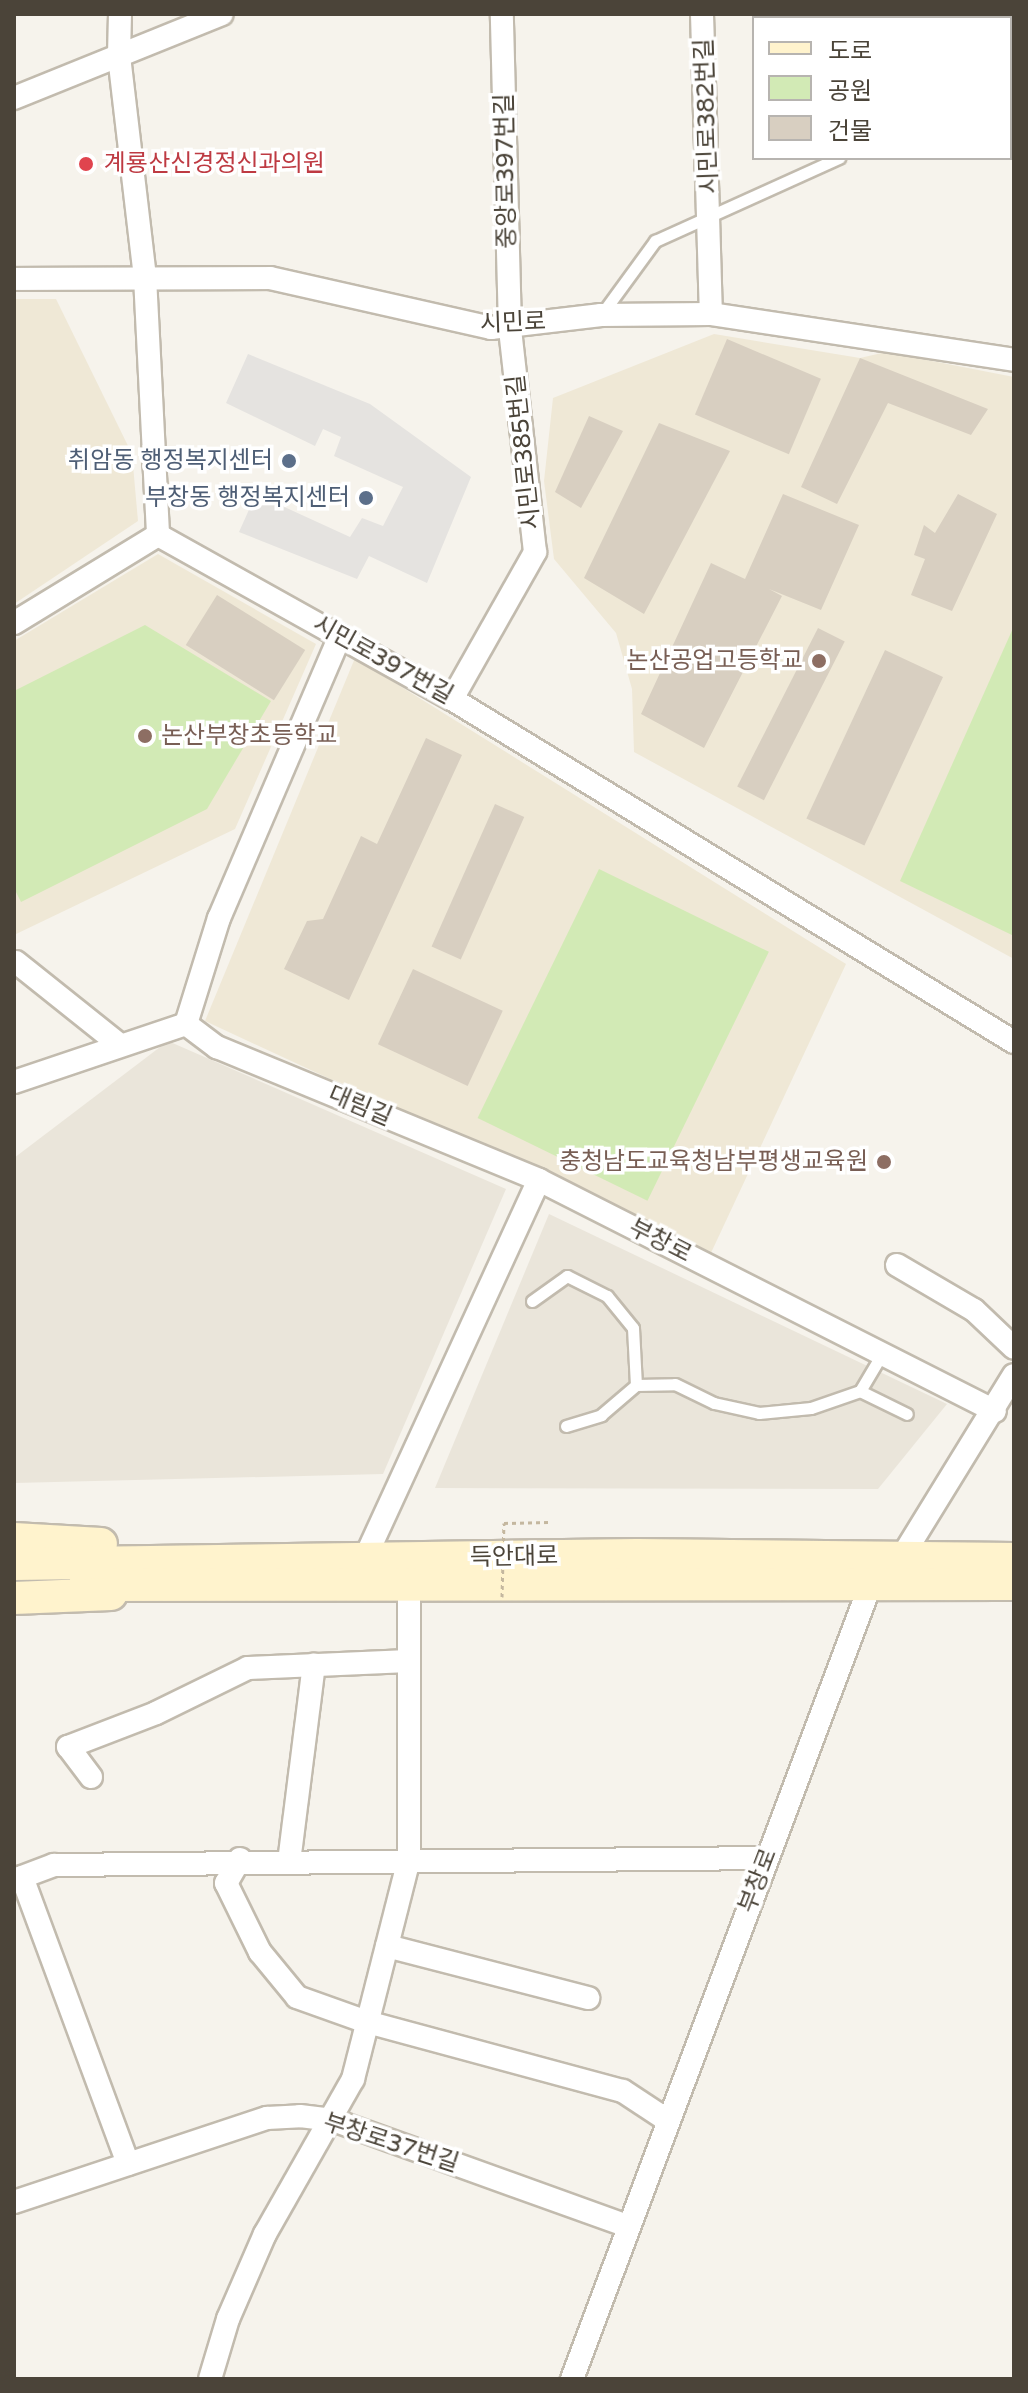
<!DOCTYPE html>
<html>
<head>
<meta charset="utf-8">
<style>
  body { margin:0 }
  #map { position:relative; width:1028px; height:2393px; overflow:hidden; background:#f6f3ec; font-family:"Varela Round","Noto Sans KR",sans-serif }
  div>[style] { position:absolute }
  .residential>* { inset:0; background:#eae5da }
  .education>* { inset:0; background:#efe8d6 }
  .green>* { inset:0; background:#d2eab5; transform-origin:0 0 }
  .parking>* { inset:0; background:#e5e3e0 }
  .building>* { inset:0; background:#d8cfc1; transform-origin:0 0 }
  .path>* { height:3px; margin-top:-1.5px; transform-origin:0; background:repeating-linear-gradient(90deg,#c4b79f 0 4px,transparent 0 8px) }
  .roads { filter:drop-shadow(2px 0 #c2bbae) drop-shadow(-2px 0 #c2bbae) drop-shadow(0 2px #c2bbae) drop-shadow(0 -2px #c2bbae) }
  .lane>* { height:11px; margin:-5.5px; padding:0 5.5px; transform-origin:5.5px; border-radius:5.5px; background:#fff }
  .street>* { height:22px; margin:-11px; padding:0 11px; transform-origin:11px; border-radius:11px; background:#fff }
  .secondary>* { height:32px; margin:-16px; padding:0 16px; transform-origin:16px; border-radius:16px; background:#fff3cd }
  .path-bridge>* { height:3px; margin-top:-1.5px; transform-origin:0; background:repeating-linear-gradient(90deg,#c4b79f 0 4px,transparent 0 8px) }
  .dots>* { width:22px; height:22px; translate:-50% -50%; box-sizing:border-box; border:4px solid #fff; border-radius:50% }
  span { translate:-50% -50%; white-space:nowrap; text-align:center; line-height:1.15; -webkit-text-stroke:7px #fff; paint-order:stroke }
  .street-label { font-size:24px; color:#4b4439 }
  .health-label { font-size:24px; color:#be3a42 }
  .left { translate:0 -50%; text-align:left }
  .service-label { font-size:24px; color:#4e5e75 }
  .right { translate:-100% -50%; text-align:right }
  .education-label { font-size:24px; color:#785e54 }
  .frame { position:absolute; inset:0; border:16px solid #4b4439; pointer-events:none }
  .legend { position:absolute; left:752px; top:16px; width:260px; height:144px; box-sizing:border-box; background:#fff; border:2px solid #b7b4b0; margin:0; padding:10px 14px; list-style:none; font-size:24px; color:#4b4439 }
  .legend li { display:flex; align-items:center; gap:16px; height:40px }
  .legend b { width:40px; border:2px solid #b7b4b0 }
</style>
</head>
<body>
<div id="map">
  <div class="residential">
    <div style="clip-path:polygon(168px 1041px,506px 1189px,383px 1474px,14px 1483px,14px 1158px)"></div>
    <div style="clip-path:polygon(549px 1214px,947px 1404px,878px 1489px,435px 1488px)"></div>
  </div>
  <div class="education">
    <div style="clip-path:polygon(14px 299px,56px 299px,132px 454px,138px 521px,14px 604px)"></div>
    <div style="clip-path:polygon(714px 334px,860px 358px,886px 352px,1014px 377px,1014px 959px,634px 752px,632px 689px,616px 633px,554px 559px,544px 481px,553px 398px)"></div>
    <div style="clip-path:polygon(158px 554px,316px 644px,235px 829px,14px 935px,14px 641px)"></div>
    <div style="clip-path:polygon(355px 658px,846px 964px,710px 1255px,205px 1021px)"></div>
  </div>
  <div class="green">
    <div style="clip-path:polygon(145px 625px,271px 701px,207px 809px,21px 902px,14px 888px,14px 691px)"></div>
    <div style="clip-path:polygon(1014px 626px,1014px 936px,900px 881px)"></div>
    <div style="left:599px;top:869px;width:189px;height:277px;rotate:26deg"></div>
  </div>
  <div class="parking">
    <div style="clip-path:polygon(248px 354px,370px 404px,471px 477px,427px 583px,369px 556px,357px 579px,239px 532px,256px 494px,350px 537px,362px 518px,383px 526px,403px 487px,334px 456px,341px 437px,323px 429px,315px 446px,226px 403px)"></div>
  </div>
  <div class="building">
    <div style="clip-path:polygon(1014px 37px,1014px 58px,1010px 52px)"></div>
    <div style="left:727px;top:339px;width:102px;height:82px;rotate:23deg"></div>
    <div style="clip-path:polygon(860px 358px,988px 409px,971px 435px,888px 403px,837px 504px,801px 487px)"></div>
    <div style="clip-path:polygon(589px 416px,623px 431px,581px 508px,555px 492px)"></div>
    <div style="clip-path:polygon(659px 423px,730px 451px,644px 614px,584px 578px)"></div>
    <div style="clip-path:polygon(783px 494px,859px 525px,821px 610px,769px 589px,782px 596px,704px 748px,641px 714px,711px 563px,745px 579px)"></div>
    <div style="clip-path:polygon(958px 494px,997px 514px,952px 611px,911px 595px,925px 559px,914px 555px,924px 525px,935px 533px)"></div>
    <div style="left:217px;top:595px;width:104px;height:59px;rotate:32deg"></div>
    <div style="left:818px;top:628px;width:30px;height:178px;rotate:27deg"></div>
    <div style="left:885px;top:650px;width:64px;height:186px;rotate:25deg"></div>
    <div style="clip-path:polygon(426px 738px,462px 755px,349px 1000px,284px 969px,307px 921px,323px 919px,361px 836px,377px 844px)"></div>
    <div style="left:495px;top:804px;width:32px;height:156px;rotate:24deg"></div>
    <div style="left:413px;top:969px;width:99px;height:83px;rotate:25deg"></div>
  </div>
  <div class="path">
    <div style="left:504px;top:1523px;width:44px;rotate:-1.3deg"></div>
  </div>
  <div class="roads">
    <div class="lane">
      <div style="left:1010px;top:22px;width:4px;rotate:-27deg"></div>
      <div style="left:601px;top:315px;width:92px;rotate:-53.9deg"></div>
      <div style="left:655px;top:241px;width:202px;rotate:-24.3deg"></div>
      <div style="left:532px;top:1301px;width:43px;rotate:-35.5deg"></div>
      <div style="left:567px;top:1276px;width:45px;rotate:26.6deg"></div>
      <div style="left:607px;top:1296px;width:41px;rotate:50.9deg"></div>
      <div style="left:633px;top:1328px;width:57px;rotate:87deg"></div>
      <div style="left:636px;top:1385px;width:39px;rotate:-1deg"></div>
      <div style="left:675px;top:1384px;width:43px;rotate:26deg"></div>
      <div style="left:714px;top:1403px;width:46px;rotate:12.5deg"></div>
      <div style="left:759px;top:1413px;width:52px;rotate:-5.5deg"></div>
      <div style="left:811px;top:1408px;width:52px;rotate:-19.1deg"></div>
      <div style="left:860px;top:1391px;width:43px;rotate:-59.3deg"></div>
      <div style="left:860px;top:1391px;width:52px;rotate:26.1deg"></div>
      <div style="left:566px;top:1426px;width:37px;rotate:-17deg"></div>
      <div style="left:601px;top:1415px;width:46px;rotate:-40.6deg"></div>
    </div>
    <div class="street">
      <div style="left:120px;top:14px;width:42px;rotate:91.4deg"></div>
      <div style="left:119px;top:56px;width:223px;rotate:83.3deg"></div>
      <div style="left:145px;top:277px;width:258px;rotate:87.1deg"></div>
      <div style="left:702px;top:14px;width:300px;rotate:88.3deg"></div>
      <div style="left:943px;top:14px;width:5px;rotate:53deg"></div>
      <div style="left:14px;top:98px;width:224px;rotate:-22deg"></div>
      <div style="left:1010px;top:114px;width:7px;rotate:56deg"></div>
      <div style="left:14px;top:279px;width:256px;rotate:-0.2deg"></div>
      <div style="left:270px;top:278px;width:227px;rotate:12.7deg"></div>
      <div style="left:491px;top:328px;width:111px;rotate:-6.7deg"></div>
      <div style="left:601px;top:315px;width:110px;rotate:-0.5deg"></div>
      <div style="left:711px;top:314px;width:306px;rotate:8.6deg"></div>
      <div style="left:158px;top:535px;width:337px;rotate:29.2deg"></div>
      <div style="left:452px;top:699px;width:658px;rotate:31.4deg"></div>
      <div style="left:14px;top:623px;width:169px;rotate:-31.4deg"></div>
      <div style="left:340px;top:636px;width:307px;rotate:113.2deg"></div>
      <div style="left:219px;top:918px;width:111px;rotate:107.3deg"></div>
      <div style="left:186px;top:1024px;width:39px;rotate:37deg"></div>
      <div style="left:217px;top:1047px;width:348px;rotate:22.4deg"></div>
      <div style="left:539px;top:1180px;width:511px;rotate:26.87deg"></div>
      <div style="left:452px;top:699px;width:169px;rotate:-60.5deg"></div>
      <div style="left:535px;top:552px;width:225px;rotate:-96.4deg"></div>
      <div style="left:510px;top:328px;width:314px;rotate:-91.5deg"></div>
      <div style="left:16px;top:962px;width:133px;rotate:38.6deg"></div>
      <div style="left:14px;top:1082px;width:182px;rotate:-18.6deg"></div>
      <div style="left:897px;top:1265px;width:89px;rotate:30.3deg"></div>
      <div style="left:974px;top:1310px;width:55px;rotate:43.5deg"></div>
      <div style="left:365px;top:1558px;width:416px;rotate:-65.3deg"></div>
      <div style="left:91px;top:1777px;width:38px;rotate:-127deg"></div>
      <div style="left:68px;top:1747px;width:94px;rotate:-21.1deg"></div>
      <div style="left:156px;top:1713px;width:102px;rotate:-26.1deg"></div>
      <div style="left:248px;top:1668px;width:161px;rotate:-2.5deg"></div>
      <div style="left:240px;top:1859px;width:28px;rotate:120deg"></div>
      <div style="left:226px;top:1883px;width:77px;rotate:63.8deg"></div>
      <div style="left:260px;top:1952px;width:58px;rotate:50.6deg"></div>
      <div style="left:297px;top:1997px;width:74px;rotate:19.7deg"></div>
      <div style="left:367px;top:2022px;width:265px;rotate:15.1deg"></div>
      <div style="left:623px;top:2091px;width:53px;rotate:33.4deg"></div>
      <div style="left:289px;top:1862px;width:199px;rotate:-82.8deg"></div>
      <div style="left:22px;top:1877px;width:306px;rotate:69.7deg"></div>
      <div style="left:14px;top:1880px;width:43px;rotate:-20.6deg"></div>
      <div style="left:54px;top:1865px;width:713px;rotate:-0.56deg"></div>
      <div style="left:387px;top:1946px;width:208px;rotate:14.5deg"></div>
      <div style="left:14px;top:2202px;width:267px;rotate:-18.4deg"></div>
      <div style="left:267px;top:2118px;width:33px;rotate:-3deg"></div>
      <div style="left:300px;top:2116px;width:33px;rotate:7deg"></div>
      <div style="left:333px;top:2120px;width:313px;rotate:19.8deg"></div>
      <div style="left:210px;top:2379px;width:63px;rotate:-73.3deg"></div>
      <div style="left:228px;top:2319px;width:93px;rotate:-66.5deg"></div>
      <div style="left:265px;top:2234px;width:178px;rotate:-60.4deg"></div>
      <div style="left:353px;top:2079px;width:226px;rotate:-75.7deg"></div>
      <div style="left:409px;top:1860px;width:278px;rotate:-90deg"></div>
      <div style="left:572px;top:2379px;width:850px;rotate:-69.41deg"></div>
      <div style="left:871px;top:1583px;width:37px;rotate:-38deg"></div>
      <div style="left:900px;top:1560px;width:217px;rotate:-58.4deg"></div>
    </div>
    <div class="secondary">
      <div style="left:14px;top:1539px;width:87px;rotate:3.3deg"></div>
      <div style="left:14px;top:1564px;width:623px;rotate:-0.83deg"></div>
      <div style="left:637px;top:1555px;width:377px;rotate:0.6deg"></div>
      <div style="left:85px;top:1585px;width:929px;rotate:-0.06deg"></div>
      <div style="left:14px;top:1598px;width:97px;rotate:-2.4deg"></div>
    </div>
  </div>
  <div class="path-bridge">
    <div style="left:502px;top:1597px;width:74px;rotate:-88.5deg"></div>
  </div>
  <div class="dots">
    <div style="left:86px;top:164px;background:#e0444e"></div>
    <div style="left:289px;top:461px;background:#5c6f8a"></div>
    <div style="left:366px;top:498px;background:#5c6f8a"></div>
    <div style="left:819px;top:661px;background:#8d6e63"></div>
    <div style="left:145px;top:736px;background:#8d6e63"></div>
    <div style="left:884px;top:1162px;background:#8d6e63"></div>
  </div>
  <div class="street-label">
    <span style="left:707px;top:116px;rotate:-92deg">시민로382번길</span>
    <span style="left:506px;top:171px;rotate:-91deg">중앙로397번길</span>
    <span style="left:513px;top:323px;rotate:-2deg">시민로</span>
    <span style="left:524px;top:452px;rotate:-96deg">시민로385번길</span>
    <span style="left:383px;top:660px;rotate:29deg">시민로397번길</span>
    <span style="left:360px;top:1106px;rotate:23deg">대림길</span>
    <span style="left:660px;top:1241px;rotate:27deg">부창로</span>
    <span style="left:514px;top:1557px;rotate:-1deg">득안대로</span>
    <span style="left:758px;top:1881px;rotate:-69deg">부창로</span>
    <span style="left:391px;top:2143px;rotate:18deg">부창로37번길</span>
  </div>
  <div class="health-label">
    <span class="left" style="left:104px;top:164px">계룡산신경정신과의원</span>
  </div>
  <div class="service-label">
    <span class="right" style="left:273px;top:461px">취암동 행정복지센터</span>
    <span class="right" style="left:350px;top:498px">부창동 행정복지센터</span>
  </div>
  <div class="education-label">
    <span class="right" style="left:803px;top:661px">논산공업고등학교</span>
    <span class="left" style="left:161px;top:736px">논산부창초등학교</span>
    <span class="right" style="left:868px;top:1162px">충청남도교육청남부평생교육원</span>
  </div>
  <div class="frame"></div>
  <ul class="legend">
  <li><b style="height:10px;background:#fff3cd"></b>도로</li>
  <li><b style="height:22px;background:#d2eab5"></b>공원</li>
  <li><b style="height:22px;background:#d8cfc1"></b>건물</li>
  </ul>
</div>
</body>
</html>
